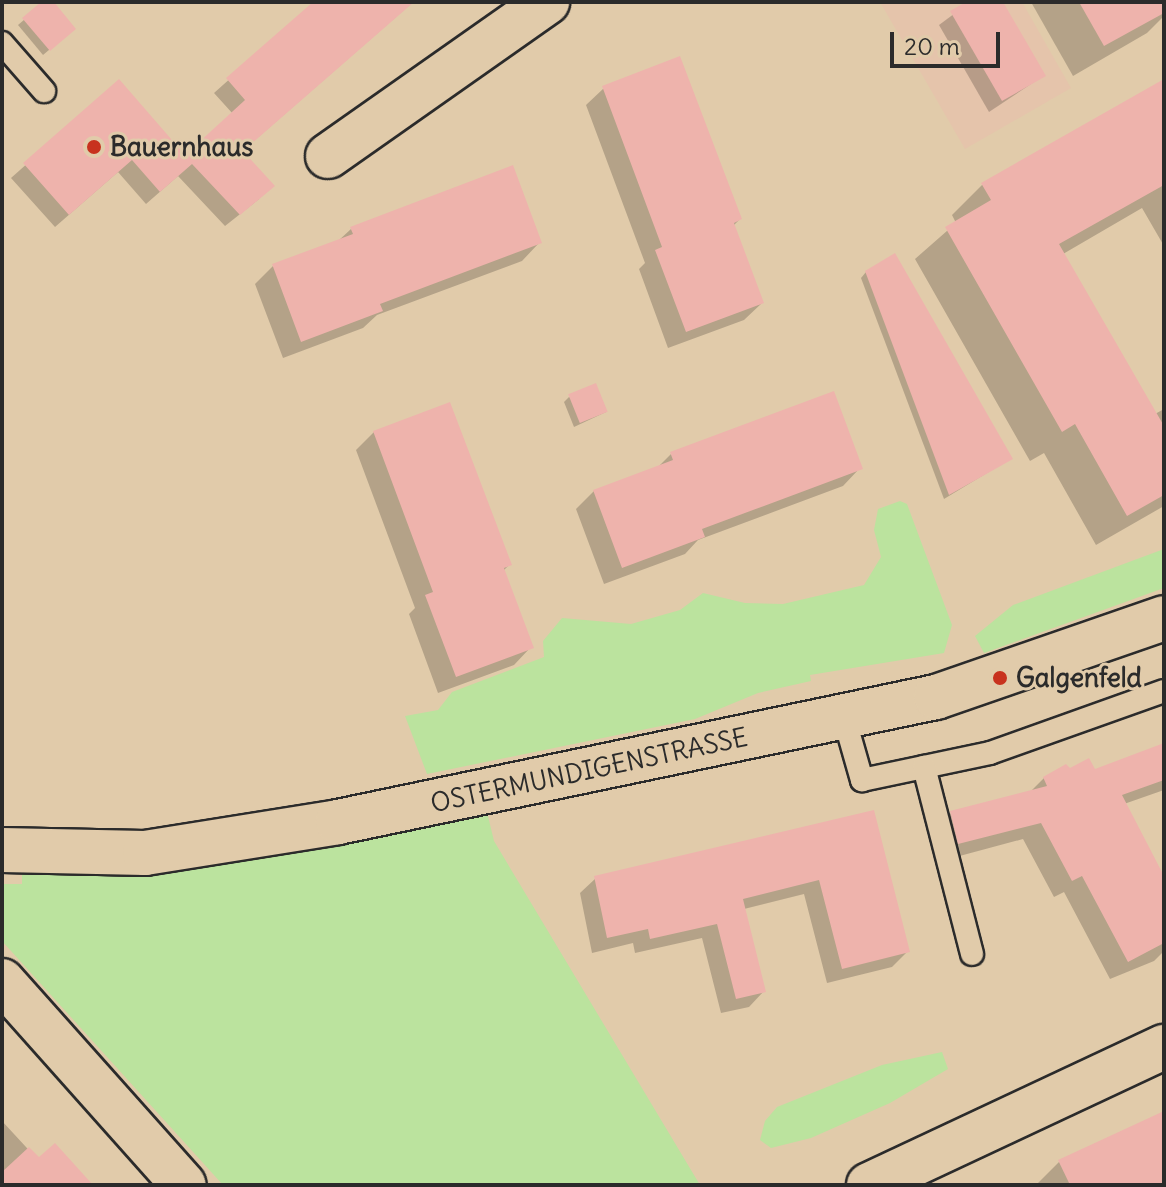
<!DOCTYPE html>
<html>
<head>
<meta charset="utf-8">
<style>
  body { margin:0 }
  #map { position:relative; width:1166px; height:1187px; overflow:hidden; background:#e1cbaa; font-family:Delius,sans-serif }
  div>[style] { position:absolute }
  .built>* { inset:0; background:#e5c4ab }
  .green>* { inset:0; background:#bbe39e }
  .shadow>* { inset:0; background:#0003 }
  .building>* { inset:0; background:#eeb3ac; transform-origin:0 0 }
  .roads { filter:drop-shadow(2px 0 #2b2b2b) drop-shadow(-2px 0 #2b2b2b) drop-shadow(0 2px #2b2b2b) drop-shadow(0 -2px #2b2b2b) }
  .lane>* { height:22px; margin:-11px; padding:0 11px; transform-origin:11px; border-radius:11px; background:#e1cbaa }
  .street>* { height:44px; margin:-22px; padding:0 22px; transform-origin:22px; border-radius:22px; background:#e1cbaa }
  .secondary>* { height:44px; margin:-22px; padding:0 22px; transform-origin:22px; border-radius:22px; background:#e1cbaa }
  .dots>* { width:22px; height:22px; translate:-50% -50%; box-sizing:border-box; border:4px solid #e1cbaa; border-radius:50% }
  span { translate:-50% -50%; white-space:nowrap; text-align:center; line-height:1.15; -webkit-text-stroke:6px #e1cbaa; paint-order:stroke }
  .poi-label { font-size:26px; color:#2b2b2b; font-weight:700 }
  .left { translate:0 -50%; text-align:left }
  .street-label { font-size:26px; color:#2b2b2b }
  .frame { position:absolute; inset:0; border:4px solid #2b2b2b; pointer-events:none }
  .scale { position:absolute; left:890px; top:32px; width:110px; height:36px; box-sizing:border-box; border:4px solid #2b2b2b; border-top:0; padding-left:10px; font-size:24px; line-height:28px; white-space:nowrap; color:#2b2b2b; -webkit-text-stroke:6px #e1cbaa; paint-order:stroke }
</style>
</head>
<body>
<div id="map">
  <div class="built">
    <div style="clip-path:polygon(880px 2px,1022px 2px,1071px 88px,965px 149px)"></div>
  </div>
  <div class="green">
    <div style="clip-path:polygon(900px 501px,907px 504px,952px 625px,944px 653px,810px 675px,811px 681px,758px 693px,695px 719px,427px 774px,405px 716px,438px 710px,452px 692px,544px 657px,543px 641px,562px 618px,631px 624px,680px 610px,703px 593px,745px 603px,783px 604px,864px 585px,881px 557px,874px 530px,878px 509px)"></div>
    <div style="clip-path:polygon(1164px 549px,1164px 588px,984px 653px,975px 636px,1013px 605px)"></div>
    <div style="clip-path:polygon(487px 812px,494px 841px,700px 1185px,223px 1185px,2px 941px,2px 884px,22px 884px,22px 874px,91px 876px,200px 868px)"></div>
    <div style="clip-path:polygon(942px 1052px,948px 1069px,890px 1103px,811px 1138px,771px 1148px,760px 1140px,765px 1121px,777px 1107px,882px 1065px)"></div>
  </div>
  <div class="shadow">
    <div style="clip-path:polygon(45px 2px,51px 2px,68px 34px,43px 55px,18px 25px)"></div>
    <div style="clip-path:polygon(316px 2px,413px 2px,241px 152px,259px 199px,225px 226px,178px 176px,146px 204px,118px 172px,55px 227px,11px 178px,119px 82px,185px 157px,233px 114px,214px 93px)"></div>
    <div style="clip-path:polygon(970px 2px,1001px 2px,1043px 76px,989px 112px,939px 25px)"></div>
    <div style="clip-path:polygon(1031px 2px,1164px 2px,1164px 16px,1147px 33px,1073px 76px)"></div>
    <div style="clip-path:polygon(1164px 81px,1164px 246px,1142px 208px,1063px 254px,1155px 414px,1164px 409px,1164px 506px,1096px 545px,1044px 453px,1030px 461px,915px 259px,956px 223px,952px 215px,982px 185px)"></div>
    <div style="clip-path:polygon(604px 88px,740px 219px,733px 226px,762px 303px,744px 320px,668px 348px,639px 269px,645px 263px,586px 105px)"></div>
    <div style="clip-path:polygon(351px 229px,539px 243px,522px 261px,377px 315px,363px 328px,283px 358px,255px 284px,273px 266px,337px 242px)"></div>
    <div style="clip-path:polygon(866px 272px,1010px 459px,944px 499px,861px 278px)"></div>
    <div style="clip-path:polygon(569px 397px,606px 412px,574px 427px,564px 402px)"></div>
    <div style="clip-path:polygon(374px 432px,510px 564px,503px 571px,531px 647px,514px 665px,438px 693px,409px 614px,415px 608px,356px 450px)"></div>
    <div style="clip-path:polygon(671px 454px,860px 468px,843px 486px,698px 540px,685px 554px,604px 584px,576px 509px,594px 491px,657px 468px)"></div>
    <div style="clip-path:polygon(1164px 745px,1164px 790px,1124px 804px,1164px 880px,1164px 951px,1154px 961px,1110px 979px,1064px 892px,1054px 897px,1023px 839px,941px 861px,933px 830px,951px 813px,1030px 792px,1044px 778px,1069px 771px,1094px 771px)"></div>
    <div style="clip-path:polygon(872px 812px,908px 951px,892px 967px,827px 983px,804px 894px,744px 909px,764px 991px,749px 1007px,721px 1013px,702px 938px,635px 953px,633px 943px,592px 953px,580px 893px,596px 878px)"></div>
    <div style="clip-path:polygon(1164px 1113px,1164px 1185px,1036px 1185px,1059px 1162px)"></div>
    <div style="clip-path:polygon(2px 1121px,38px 1160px,62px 1185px,2px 1185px)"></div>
  </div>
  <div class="building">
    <div style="clip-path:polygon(41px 2px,54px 2px,76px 29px,50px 51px,22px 18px)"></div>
    <div style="clip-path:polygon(313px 2px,414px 2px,243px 151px,275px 186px,240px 215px,192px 164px,160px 192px,132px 160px,69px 215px,23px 163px,119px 79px,185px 155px,245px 100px,226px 78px)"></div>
    <div style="clip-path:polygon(966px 2px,1003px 2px,1046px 76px,1002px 101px,950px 11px)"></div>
    <div style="clip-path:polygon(1079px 2px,1164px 2px,1164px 13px,1104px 46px)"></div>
    <div style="clip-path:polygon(680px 56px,742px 219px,734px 223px,764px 303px,686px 332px,655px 250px,662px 247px,602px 86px)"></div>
    <div style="clip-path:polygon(1164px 79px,1164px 185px,1059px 244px,1164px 426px,1164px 495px,1127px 516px,1075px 424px,1062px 432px,945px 227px,991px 200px,981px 183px)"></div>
    <div style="clip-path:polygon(513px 165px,542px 243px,380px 304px,383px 311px,301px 342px,272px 264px,353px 234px,350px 227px)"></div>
    <div style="clip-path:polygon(895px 253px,1013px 459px,949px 495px,865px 271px)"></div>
    <div style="left:596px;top:383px;width:31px;height:30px;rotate:68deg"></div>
    <div style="clip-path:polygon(834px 391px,863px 469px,702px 529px,705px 537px,622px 568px,593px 490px,673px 460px,670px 452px)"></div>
    <div style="clip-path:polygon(450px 402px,512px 565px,504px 568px,534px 648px,456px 677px,425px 595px,433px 592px,373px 431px)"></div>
    <div style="clip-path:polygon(1164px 743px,1164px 780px,1122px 795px,1164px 876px,1164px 943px,1128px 962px,1082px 876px,1072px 881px,1041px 823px,958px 844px,950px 811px,1047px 786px,1043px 777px,1066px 764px,1070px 768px,1089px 758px,1095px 769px)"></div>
    <div style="clip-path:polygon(874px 810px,910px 952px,842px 969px,819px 880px,743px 899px,766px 992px,736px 999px,717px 924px,650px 939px,648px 929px,607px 938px,594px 876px)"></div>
    <div style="clip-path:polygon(1164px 1111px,1164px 1185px,1070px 1185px,1058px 1160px)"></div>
    <div style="clip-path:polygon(55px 1143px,93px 1185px,2px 1185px,2px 1172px,29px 1147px,39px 1157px)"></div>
  </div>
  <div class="roads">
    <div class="lane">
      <div style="left:2px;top:43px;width:64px;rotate:48.8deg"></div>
      <div style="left:844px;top:717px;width:66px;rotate:74.1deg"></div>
      <div style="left:862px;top:780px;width:131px;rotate:-11.9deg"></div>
      <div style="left:990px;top:753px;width:185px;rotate:-19.6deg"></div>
      <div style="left:924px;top:767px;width:193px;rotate:75.6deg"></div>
    </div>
    <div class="street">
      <div style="left:328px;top:156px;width:268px;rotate:-35.1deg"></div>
      <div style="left:2px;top:981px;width:273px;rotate:48.3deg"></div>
      <div style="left:869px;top:1185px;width:326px;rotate:-25.1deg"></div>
    </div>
    <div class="secondary">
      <div style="left:2px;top:850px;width:143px;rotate:1.2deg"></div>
      <div style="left:145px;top:853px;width:195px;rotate:-9.1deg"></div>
      <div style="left:338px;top:822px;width:611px;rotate:-11.81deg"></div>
      <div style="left:936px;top:697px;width:241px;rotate:-19.1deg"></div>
    </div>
  </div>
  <div class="dots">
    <div style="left:94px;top:147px;background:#c8321e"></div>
    <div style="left:1000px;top:678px;background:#c8321e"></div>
  </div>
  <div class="poi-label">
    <span class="left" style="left:110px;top:147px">Bauernhaus</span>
    <span class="left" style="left:1016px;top:678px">Galgenfeld</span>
  </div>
  <div class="street-label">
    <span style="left:589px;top:770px;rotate:-12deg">OSTERMUNDIGENSTRASSE</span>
  </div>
  <div class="frame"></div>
  <div class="scale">20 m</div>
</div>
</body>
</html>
